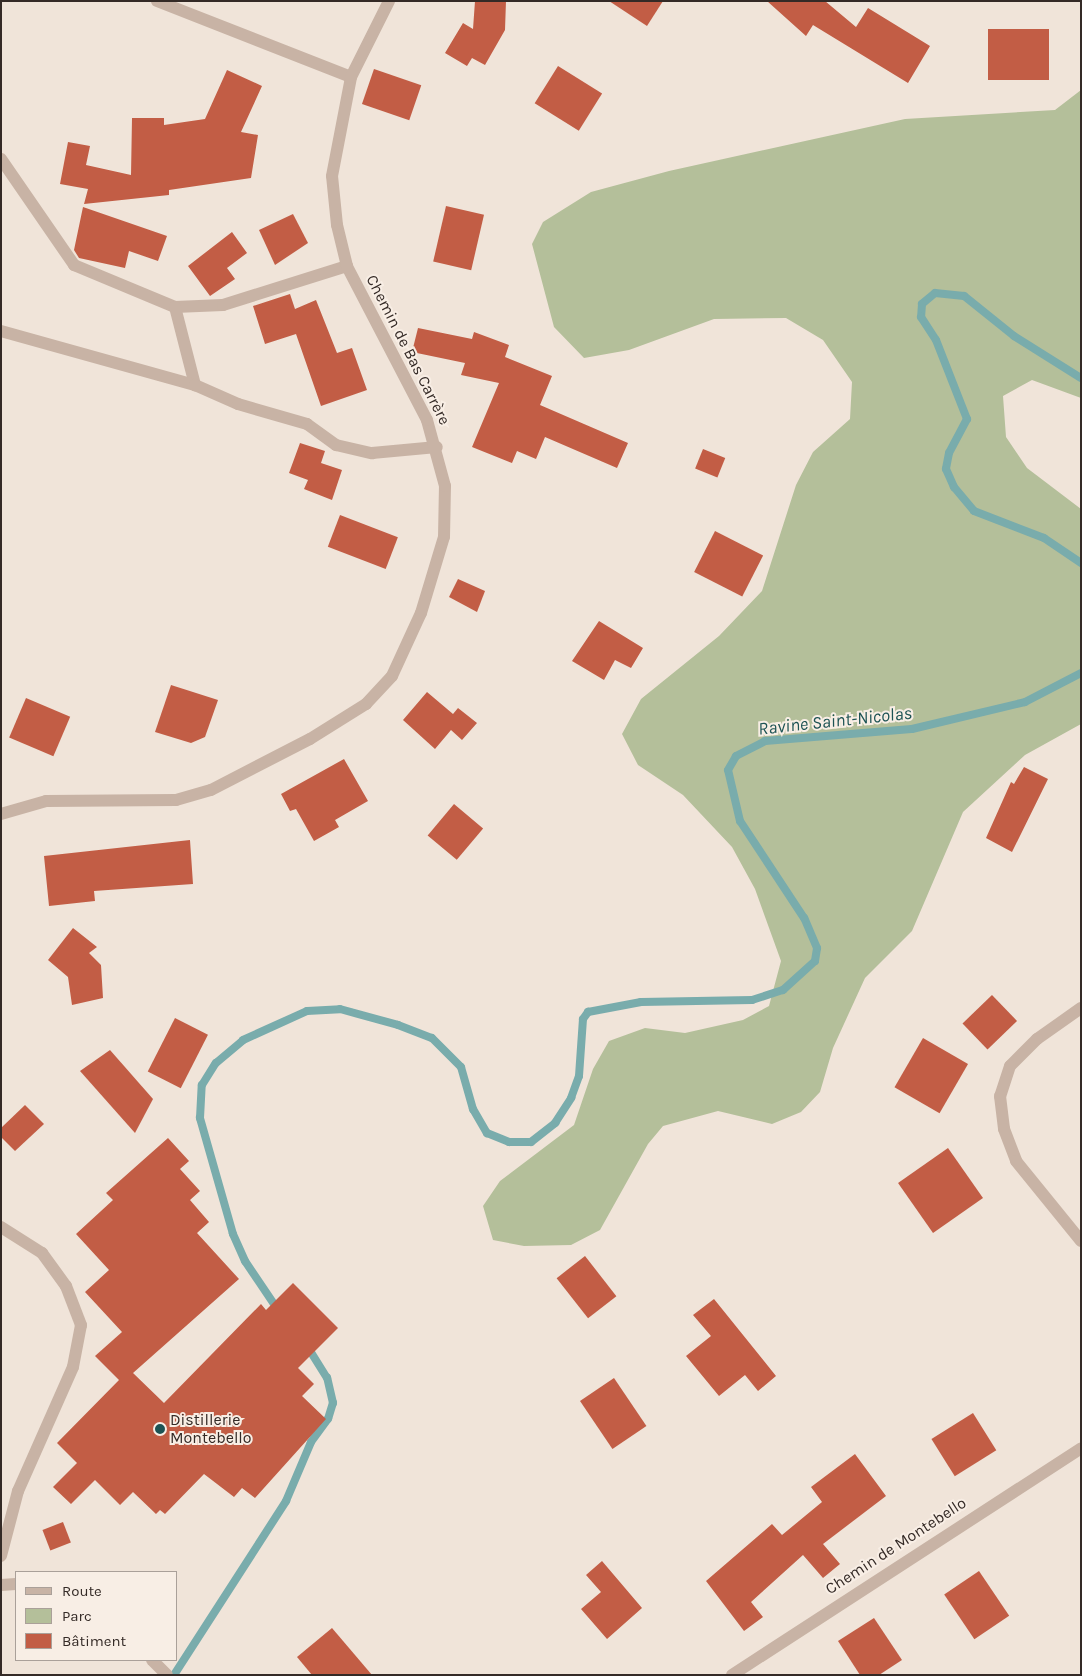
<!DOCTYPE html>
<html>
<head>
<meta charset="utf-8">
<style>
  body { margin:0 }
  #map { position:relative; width:1082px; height:1676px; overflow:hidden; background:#f0e4d9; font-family:Karla,sans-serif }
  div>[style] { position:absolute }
  .green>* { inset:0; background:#b4bf9a }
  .stream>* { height:8px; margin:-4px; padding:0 4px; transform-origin:4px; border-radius:4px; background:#79acac }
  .building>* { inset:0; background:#c25d45; transform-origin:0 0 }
  .minor>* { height:12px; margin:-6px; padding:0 6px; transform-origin:6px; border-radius:6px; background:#c8b3a5 }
  .dots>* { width:14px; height:14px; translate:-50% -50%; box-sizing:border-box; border:2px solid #f8eee5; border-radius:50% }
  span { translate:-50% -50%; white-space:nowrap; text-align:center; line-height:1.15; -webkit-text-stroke:4px #f8eee5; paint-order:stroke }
  .street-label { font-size:16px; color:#342a26 }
  .poi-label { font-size:16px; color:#342a26 }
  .left { translate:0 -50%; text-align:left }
  .water-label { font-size:18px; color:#1d5354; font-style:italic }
  .frame { position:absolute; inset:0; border:2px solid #342a26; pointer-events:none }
  .legend { position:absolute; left:15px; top:1571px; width:162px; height:90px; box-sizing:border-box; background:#f8eee5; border:1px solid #aaa099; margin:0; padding:6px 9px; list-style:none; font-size:15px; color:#342a26 }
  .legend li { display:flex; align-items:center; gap:10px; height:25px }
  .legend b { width:25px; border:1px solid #aaa099 }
</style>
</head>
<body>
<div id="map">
  <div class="green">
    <div style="clip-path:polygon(1081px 90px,1081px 398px,1032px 380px,1003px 396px,1006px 437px,1027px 468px,1081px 509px,1081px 724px,1025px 755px,963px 812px,912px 931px,865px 978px,833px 1048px,820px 1092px,801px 1112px,772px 1124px,718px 1111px,663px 1126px,648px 1144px,600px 1230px,571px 1245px,524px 1246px,493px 1240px,483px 1206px,500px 1181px,574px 1125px,593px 1069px,609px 1041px,645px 1028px,685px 1033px,743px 1020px,769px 1006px,781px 961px,755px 889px,732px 847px,683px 795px,638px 765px,622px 734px,641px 699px,719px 636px,762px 591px,796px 485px,813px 452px,850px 419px,852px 382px,823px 340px,786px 318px,714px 319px,629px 350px,584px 358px,554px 327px,532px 244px,543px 222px,591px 192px,669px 171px,905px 119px,1055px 110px)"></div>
  </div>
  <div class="stream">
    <div style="left:1081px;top:378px;width:79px;rotate:-147.9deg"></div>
    <div style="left:1014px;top:336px;width:64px;rotate:-141.3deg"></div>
    <div style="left:964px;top:296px;width:29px;rotate:-174deg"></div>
    <div style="left:935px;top:293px;width:17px;rotate:140deg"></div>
    <div style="left:922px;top:304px;width:13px;rotate:94deg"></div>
    <div style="left:921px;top:317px;width:27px;rotate:57deg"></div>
    <div style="left:936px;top:340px;width:85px;rotate:68.6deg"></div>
    <div style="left:967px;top:419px;width:38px;rotate:118deg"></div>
    <div style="left:949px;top:453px;width:16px;rotate:101deg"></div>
    <div style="left:946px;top:469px;width:20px;rotate:66deg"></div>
    <div style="left:954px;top:487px;width:31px;rotate:50deg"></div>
    <div style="left:974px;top:511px;width:75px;rotate:21.1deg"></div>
    <div style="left:1044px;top:538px;width:45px;rotate:34deg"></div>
    <div style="left:278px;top:1310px;width:59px;rotate:-124deg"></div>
    <div style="left:245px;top:1261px;width:30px;rotate:-114deg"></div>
    <div style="left:233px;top:1234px;width:121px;rotate:-105.9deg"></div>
    <div style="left:200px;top:1118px;width:33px;rotate:-87deg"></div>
    <div style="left:202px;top:1085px;width:26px;rotate:-58deg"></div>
    <div style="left:216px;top:1063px;width:35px;rotate:-40deg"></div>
    <div style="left:243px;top:1040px;width:70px;rotate:-24.4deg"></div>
    <div style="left:307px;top:1011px;width:33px;rotate:-3deg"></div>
    <div style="left:340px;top:1009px;width:60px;rotate:15.4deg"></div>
    <div style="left:398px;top:1025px;width:36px;rotate:21deg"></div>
    <div style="left:432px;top:1038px;width:41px;rotate:45deg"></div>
    <div style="left:461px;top:1067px;width:44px;rotate:74.1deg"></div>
    <div style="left:473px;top:1109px;width:28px;rotate:60deg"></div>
    <div style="left:487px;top:1133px;width:24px;rotate:22deg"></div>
    <div style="left:509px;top:1142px;width:22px"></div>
    <div style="left:531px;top:1142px;width:31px;rotate:-38deg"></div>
    <div style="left:555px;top:1123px;width:30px;rotate:-57deg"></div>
    <div style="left:571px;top:1098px;width:23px;rotate:-70deg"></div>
    <div style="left:579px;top:1076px;width:57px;rotate:-86deg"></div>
    <div style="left:583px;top:1019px;width:9px;rotate:-54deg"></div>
    <div style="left:588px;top:1012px;width:54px;rotate:-10.7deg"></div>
    <div style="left:641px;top:1002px;width:111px;rotate:-1deg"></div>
    <div style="left:752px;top:1000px;width:33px;rotate:-18deg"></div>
    <div style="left:783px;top:990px;width:43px;rotate:-42.2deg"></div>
    <div style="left:815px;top:961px;width:13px;rotate:-81deg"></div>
    <div style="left:817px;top:948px;width:33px;rotate:-113deg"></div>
    <div style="left:804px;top:918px;width:116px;rotate:-123.4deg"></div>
    <div style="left:740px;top:821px;width:52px;rotate:-103.2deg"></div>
    <div style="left:728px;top:770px;width:16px;rotate:-60deg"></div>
    <div style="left:736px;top:756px;width:33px;rotate:-27deg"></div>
    <div style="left:765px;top:741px;width:147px;rotate:-4.7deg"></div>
    <div style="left:912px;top:729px;width:116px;rotate:-13.4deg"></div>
    <div style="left:1025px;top:702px;width:63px;rotate:-27.4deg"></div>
    <div style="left:174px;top:1675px;width:207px;rotate:-57.2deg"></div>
    <div style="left:286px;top:1501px;width:64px;rotate:-67deg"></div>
    <div style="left:311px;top:1442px;width:29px;rotate:-54deg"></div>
    <div style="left:328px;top:1419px;width:17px;rotate:-73deg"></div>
    <div style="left:333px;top:1403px;width:26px;rotate:-103deg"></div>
    <div style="left:327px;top:1378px;width:36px;rotate:-122deg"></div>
  </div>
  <div class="building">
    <div style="clip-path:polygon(475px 1px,506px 1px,505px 30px,485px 65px,472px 58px,467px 66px,445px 53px,463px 23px,473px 29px)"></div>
    <div style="clip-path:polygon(609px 1px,663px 1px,647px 26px)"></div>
    <div style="clip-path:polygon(767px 1px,825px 1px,856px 27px,868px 8px,930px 46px,908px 83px,813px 25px,806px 36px)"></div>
    <div style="left:988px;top:29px;width:61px;height:51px"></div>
    <div style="left:558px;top:66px;width:52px;height:44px;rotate:32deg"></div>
    <div style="left:374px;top:69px;width:50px;height:37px;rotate:19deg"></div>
    <div style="clip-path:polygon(227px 70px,262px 86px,241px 132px,258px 135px,251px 178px,169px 190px,169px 195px,84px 204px,88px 189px,60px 184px,68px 142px,90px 146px,86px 165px,131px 175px,132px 118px,164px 118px,164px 125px,205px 119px)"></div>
    <div style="left:446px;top:206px;width:39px;height:57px;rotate:13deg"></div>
    <div style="clip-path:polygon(83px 207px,167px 236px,158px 261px,129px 251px,125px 268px,79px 258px,74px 250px)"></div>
    <div style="clip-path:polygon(293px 214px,308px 243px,275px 265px,259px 230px)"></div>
    <div style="clip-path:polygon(232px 232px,247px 253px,227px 268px,235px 279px,210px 296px,188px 266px)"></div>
    <div style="clip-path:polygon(290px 294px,295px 309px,316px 300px,337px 353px,352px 348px,367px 390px,321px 406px,296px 334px,265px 344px,253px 306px)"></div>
    <div style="clip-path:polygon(418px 328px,472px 339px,474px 332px,509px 345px,505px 357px,552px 376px,540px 405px,628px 443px,617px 468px,545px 437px,536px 459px,517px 451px,512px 463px,472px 447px,499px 383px,461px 375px,465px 363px,412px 352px)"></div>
    <div style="clip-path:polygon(300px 443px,325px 451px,321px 463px,342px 470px,332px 500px,304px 489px,308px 480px,289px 473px)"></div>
    <div style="left:703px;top:449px;width:24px;height:21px;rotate:22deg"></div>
    <div style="left:340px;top:515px;width:62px;height:34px;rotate:21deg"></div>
    <div style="left:715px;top:531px;width:54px;height:46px;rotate:27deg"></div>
    <div style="clip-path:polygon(458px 579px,485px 591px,477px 612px,449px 597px)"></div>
    <div style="clip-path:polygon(599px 621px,643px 648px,631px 668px,615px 660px,604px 680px,572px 661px)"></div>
    <div style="clip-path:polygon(171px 685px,218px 700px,205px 737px,191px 743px,155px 732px)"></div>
    <div style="clip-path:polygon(427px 692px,453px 714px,458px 708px,477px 723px,462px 740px,451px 730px,435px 749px,403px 720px)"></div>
    <div style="left:26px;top:698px;width:48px;height:43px;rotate:23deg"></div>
    <div style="clip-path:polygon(344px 759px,368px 801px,335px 820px,339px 827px,314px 841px,296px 809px,290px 811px,281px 794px)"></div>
    <div style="clip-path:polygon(1024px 767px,1048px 779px,1012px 852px,986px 838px,1011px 782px,1014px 784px)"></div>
    <div style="left:454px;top:804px;width:38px;height:41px;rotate:40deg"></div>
    <div style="clip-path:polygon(190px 840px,193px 884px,94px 891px,95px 901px,49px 906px,44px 856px)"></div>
    <div style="clip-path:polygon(73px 928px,97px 947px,89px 953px,101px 965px,103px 998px,72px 1005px,68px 977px,48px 960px)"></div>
    <div style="left:992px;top:995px;width:36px;height:41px;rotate:46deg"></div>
    <div style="left:175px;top:1018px;width:37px;height:60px;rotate:27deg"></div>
    <div style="left:923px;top:1038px;width:52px;height:57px;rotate:30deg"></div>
    <div style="clip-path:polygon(110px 1050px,153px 1099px,135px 1133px,80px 1071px)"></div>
    <div style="clip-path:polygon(25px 1105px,44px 1124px,15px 1151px,1px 1137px,1px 1128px)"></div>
    <div style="clip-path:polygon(168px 1138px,189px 1161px,180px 1169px,200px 1191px,190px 1200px,209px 1222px,197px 1233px,239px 1279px,133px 1373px,164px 1403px,261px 1304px,266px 1310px,293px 1283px,338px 1328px,298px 1368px,314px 1384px,302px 1396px,326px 1419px,255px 1498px,242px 1488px,234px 1497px,204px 1474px,165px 1514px,160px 1510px,156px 1514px,133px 1492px,120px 1505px,95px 1480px,71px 1504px,53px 1487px,77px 1463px,57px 1443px,119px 1380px,95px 1356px,122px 1332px,85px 1292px,109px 1270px,76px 1234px,113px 1200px,106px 1193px)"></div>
    <div style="left:948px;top:1148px;width:61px;height:61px;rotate:55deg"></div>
    <div style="left:585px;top:1256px;width:51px;height:36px;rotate:52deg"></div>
    <div style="clip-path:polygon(714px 1299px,776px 1376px,758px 1391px,745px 1375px,719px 1396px,686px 1356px,711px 1336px,693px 1315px)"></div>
    <div style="left:614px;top:1378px;width:58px;height:41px;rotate:56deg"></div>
    <div style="left:973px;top:1413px;width:44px;height:49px;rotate:58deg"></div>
    <div style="clip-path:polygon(855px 1454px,886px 1496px,823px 1544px,840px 1564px,823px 1578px,803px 1555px,751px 1602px,763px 1617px,744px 1631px,706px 1581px,772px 1524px,782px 1535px,822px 1502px,811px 1487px)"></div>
    <div style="left:63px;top:1522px;width:22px;height:22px;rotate:69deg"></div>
    <div style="clip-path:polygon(602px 1561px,642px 1608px,607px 1639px,581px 1609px,601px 1592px,586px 1575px)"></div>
    <div style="left:979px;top:1571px;width:54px;height:42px;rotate:56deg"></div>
    <div style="clip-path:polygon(874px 1618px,902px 1660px,879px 1675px,860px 1675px,838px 1641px)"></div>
    <div style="clip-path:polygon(332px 1628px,372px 1675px,312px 1675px,297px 1657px)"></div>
  </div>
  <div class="minor">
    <div style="left:157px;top:1px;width:208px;rotate:21.4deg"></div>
    <div style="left:1px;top:159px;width:129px;rotate:55.4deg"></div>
    <div style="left:74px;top:265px;width:109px;rotate:22.6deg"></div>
    <div style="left:175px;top:307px;width:48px;rotate:-2.4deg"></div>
    <div style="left:223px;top:305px;width:130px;rotate:-17.5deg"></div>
    <div style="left:175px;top:307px;width:81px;rotate:75.6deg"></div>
    <div style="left:1px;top:331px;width:201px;rotate:15.6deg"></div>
    <div style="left:195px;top:385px;width:47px;rotate:23.8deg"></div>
    <div style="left:238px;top:404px;width:72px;rotate:16.2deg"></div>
    <div style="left:307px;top:424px;width:36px;rotate:36deg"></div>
    <div style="left:336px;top:445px;width:37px;rotate:13deg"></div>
    <div style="left:372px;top:453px;width:65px;rotate:-5.3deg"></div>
    <div style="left:1px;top:814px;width:47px;rotate:-16.1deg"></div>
    <div style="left:46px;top:801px;width:130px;rotate:-0.4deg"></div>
    <div style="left:176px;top:800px;width:36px;rotate:-16deg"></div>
    <div style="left:211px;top:790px;width:111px;rotate:-27.3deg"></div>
    <div style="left:310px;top:739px;width:66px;rotate:-32deg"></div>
    <div style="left:366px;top:704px;width:38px;rotate:-47deg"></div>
    <div style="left:392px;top:676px;width:69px;rotate:-65.3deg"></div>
    <div style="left:421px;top:613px;width:79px;rotate:-73.2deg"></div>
    <div style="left:444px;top:537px;width:51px;rotate:-88.9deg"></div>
    <div style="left:445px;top:486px;width:68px;rotate:-105.3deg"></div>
    <div style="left:427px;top:420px;width:174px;rotate:-117.5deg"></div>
    <div style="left:347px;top:266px;width:42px;rotate:-103.7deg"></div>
    <div style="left:337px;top:225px;width:49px;rotate:-95.8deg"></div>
    <div style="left:332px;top:176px;width:101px;rotate:-79.1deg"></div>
    <div style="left:351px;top:77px;width:85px;rotate:-63.4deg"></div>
    <div style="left:1081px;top:1008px;width:54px;rotate:144.8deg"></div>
    <div style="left:1037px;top:1039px;width:38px;rotate:135deg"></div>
    <div style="left:1010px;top:1066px;width:32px;rotate:108deg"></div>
    <div style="left:1000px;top:1096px;width:33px;rotate:83deg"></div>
    <div style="left:1004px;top:1129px;width:34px;rotate:69deg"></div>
    <div style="left:1016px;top:1161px;width:103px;rotate:50.9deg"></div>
    <div style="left:1px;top:1227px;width:49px;rotate:32.4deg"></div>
    <div style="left:42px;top:1253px;width:41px;rotate:54deg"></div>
    <div style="left:66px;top:1286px;width:42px;rotate:69deg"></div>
    <div style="left:81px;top:1325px;width:43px;rotate:100.8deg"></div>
    <div style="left:73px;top:1367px;width:136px;rotate:113.9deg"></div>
    <div style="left:18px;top:1491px;width:67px;rotate:104.7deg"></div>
    <div style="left:1px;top:1585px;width:15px;rotate:-4deg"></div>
    <div style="left:152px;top:1660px;width:21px;rotate:45deg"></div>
    <div style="left:732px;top:1675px;width:416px;rotate:-33deg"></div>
  </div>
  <div class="dots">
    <div style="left:160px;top:1429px;background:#1d5354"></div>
  </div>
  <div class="street-label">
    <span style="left:408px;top:350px;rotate:63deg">Chemin de Bas Carrère</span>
    <span style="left:896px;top:1546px;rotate:-33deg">Chemin de Montebello</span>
  </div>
  <div class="poi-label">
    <span class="left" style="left:170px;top:1429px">Distillerie<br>Montebello</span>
  </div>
  <div class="water-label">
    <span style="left:835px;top:721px;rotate:-6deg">Ravine Saint-Nicolas</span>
  </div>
  <div class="frame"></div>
  <ul class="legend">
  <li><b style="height:6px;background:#c8b3a5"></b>Route</li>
  <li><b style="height:14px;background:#b4bf9a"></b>Parc</li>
  <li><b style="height:14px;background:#c25d45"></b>Bâtiment</li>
  </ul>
</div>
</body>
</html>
